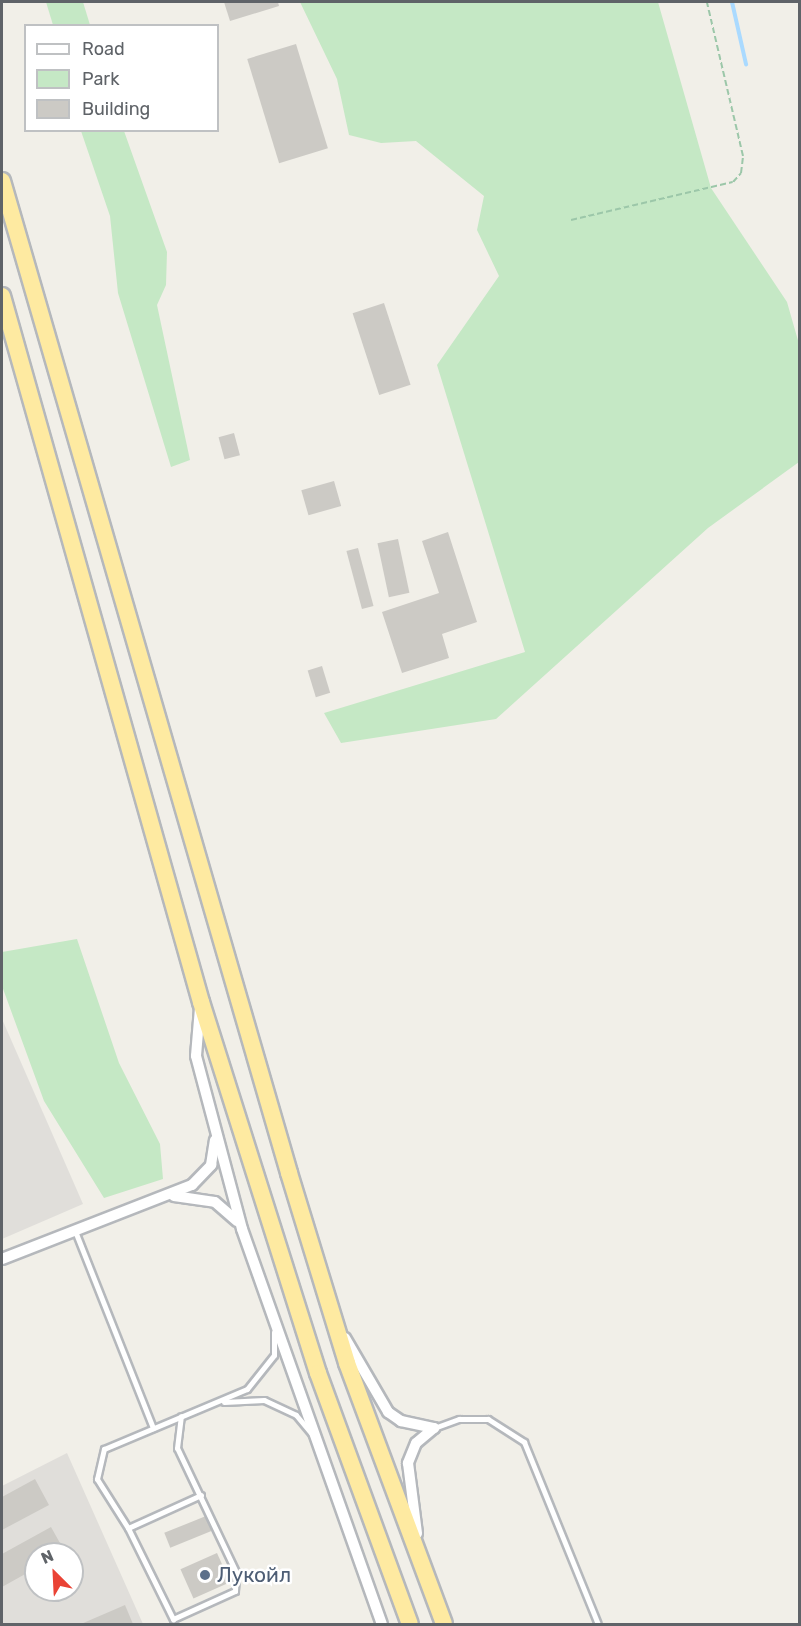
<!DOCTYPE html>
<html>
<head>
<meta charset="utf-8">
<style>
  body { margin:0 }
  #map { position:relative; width:801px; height:1626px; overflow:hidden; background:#f1efe8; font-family:Rubik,sans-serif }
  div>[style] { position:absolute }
  .industrial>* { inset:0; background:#e0deda }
  .green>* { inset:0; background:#c5e8c5 }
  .stream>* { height:4px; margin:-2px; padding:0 2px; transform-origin:2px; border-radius:2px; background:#aadaff }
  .building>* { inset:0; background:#cccac5; transform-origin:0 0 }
  .path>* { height:2px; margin-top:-1px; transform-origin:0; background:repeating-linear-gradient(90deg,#9cc7a9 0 6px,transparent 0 9px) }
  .roads { filter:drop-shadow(2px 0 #b5b8bc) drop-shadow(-2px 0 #b5b8bc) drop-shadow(0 2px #b5b8bc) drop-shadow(0 -2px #b5b8bc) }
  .service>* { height:5px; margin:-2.5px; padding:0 2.5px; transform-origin:2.5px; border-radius:2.5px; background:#fff }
  .minor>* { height:10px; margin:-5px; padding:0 5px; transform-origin:5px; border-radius:5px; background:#fff }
  .trunk>* { height:16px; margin:-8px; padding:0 8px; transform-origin:8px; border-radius:8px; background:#feeaa1 }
  .dots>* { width:16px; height:16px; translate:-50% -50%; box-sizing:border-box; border:3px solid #fff; border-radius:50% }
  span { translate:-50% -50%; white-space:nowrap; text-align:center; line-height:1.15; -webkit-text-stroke:5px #fff; paint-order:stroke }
  .service-label { font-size:21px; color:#4e5e75 }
  .left { translate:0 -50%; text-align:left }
  .frame { position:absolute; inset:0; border:3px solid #5f6368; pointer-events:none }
  .legend { position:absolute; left:24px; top:24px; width:195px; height:108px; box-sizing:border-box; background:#fff; border:2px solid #bfc1c3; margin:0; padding:8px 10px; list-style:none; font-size:18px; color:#5f6368 }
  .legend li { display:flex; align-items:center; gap:12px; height:30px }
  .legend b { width:30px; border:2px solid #bfc1c3 }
  .north { position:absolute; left:24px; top:1542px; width:60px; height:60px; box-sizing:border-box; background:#fff; border:2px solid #bfc1c3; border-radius:50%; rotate:336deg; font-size:16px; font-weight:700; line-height:24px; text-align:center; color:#5f6368 }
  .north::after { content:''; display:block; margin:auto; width:21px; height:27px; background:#ea4335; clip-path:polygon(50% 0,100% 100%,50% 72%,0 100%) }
</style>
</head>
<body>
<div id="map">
  <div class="industrial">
    <div style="clip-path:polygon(2px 1019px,83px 1204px,2px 1239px)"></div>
    <div style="clip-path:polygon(evenodd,67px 1453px,143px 1624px,2px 1624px,2px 1486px,67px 1453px,36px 1554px,72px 1554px,72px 1590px,36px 1590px,36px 1554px)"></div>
  </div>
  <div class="green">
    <div style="clip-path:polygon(46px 2px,83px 2px,90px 25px,53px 25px)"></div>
    <div style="clip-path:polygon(300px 2px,658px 2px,711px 188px,787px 302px,799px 344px,799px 462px,708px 528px,496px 719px,341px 743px,324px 713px,525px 652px,437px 365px,499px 276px,477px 230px,484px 196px,416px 141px,381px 143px,349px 135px,337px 79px)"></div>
    <div style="clip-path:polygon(81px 131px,124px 131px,167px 252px,166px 285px,157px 305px,190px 460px,171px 467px,118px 293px,110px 216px)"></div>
    <div style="clip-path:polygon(77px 939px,119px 1063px,160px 1144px,163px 1179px,104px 1198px,44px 1101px,2px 986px,2px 952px)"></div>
  </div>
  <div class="stream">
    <div style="left:732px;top:2px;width:64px;rotate:77.3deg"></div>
  </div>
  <div class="building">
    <div style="clip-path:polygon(224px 2px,278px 2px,279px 6px,230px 21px)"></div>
    <div style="left:296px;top:44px;width:109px;height:51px;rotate:73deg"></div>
    <div style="left:384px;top:303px;width:86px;height:33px;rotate:72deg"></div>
    <div style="left:234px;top:433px;width:23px;height:16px;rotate:75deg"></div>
    <div style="left:334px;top:481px;width:26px;height:34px;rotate:74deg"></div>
    <div style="clip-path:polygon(448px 532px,477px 622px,442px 634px,449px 658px,402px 673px,382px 612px,439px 593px,422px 541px)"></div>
    <div style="left:398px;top:539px;width:55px;height:21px;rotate:78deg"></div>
    <div style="left:358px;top:548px;width:60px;height:12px;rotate:75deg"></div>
    <div style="left:322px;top:666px;width:28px;height:15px;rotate:73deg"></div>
    <div style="clip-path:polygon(35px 1479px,49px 1505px,2px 1530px,2px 1497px)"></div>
    <div style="left:206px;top:1516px;width:16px;height:45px;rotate:68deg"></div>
    <div style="clip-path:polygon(51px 1527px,65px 1552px,36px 1554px,36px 1568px,2px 1587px,2px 1554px)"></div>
    <div style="left:217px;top:1553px;width:32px;height:40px;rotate:66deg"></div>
    <div style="clip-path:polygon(125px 1605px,133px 1624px,81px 1624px)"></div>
  </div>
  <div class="path">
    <div style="left:571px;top:220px;width:166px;rotate:-13.2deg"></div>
    <div style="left:733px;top:182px;width:12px;rotate:-48deg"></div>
    <div style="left:741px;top:173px;width:17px;rotate:-83deg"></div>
    <div style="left:743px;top:156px;width:158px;rotate:-103.2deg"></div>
  </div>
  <div class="roads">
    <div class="service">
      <div style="left:75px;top:1231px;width:212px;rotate:68.4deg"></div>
      <div style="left:224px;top:1402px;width:40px;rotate:-2.9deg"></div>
      <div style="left:264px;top:1400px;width:35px;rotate:25deg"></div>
      <div style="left:296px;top:1415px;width:23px;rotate:50deg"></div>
      <div style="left:434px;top:1428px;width:27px;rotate:-20deg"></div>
      <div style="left:459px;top:1419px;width:29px"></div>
      <div style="left:488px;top:1419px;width:43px;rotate:32.6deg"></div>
      <div style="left:524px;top:1442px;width:196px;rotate:67.9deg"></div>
      <div style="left:201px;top:1495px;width:80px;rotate:155.7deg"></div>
      <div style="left:128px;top:1528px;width:58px;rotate:-122.3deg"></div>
      <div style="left:97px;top:1479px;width:31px;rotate:-77deg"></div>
      <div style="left:104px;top:1449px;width:155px;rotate:-22.8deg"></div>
      <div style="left:247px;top:1389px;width:43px;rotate:-51.5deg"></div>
      <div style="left:274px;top:1355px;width:23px;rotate:-90deg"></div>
      <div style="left:128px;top:1528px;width:102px;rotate:63.7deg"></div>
      <div style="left:173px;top:1619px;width:68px;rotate:-24.3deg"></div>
      <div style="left:235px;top:1591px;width:19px;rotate:-87deg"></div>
      <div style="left:236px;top:1572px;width:137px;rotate:-115.4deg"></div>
      <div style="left:177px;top:1448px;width:32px;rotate:-83deg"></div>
    </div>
    <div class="minor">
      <div style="left:200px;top:1008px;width:48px;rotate:94.8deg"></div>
      <div style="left:196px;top:1056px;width:179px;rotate:75.1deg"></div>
      <div style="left:242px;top:1229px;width:419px;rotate:70.5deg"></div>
      <div style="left:174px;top:1196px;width:41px;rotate:8.3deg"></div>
      <div style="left:215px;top:1202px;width:29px;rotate:41deg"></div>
      <div style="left:2px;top:1259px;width:204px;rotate:-21.3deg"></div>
      <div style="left:192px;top:1185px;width:28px;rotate:-46deg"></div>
      <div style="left:211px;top:1165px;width:25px;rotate:-81deg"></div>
      <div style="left:345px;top:1338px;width:86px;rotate:59.8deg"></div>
      <div style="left:388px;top:1412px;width:16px;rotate:35deg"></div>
      <div style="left:401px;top:1421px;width:34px;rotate:12deg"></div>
      <div style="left:434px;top:1428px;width:23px;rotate:140deg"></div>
      <div style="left:416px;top:1443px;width:22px;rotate:112deg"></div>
      <div style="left:408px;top:1463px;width:71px;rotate:82.7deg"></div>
    </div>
    <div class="trunk">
      <div style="left:2px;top:181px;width:1033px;rotate:73.86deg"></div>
      <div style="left:289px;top:1173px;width:199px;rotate:73deg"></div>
      <div style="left:347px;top:1363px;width:278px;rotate:69.6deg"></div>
      <div style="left:2px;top:296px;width:734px;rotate:74.26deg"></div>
      <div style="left:201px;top:1002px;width:389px;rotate:72.5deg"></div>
      <div style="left:318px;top:1373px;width:267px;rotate:69.9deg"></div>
    </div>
  </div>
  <div class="dots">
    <div style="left:205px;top:1575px;background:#5c6f8a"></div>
  </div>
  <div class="service-label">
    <span class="left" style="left:217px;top:1575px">Лукойл</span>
  </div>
  <div class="frame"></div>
  <ul class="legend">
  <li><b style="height:8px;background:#fff"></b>Road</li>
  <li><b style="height:16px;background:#c5e8c5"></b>Park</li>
  <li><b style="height:16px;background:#cccac5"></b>Building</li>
  </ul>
  <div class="north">N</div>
</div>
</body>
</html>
